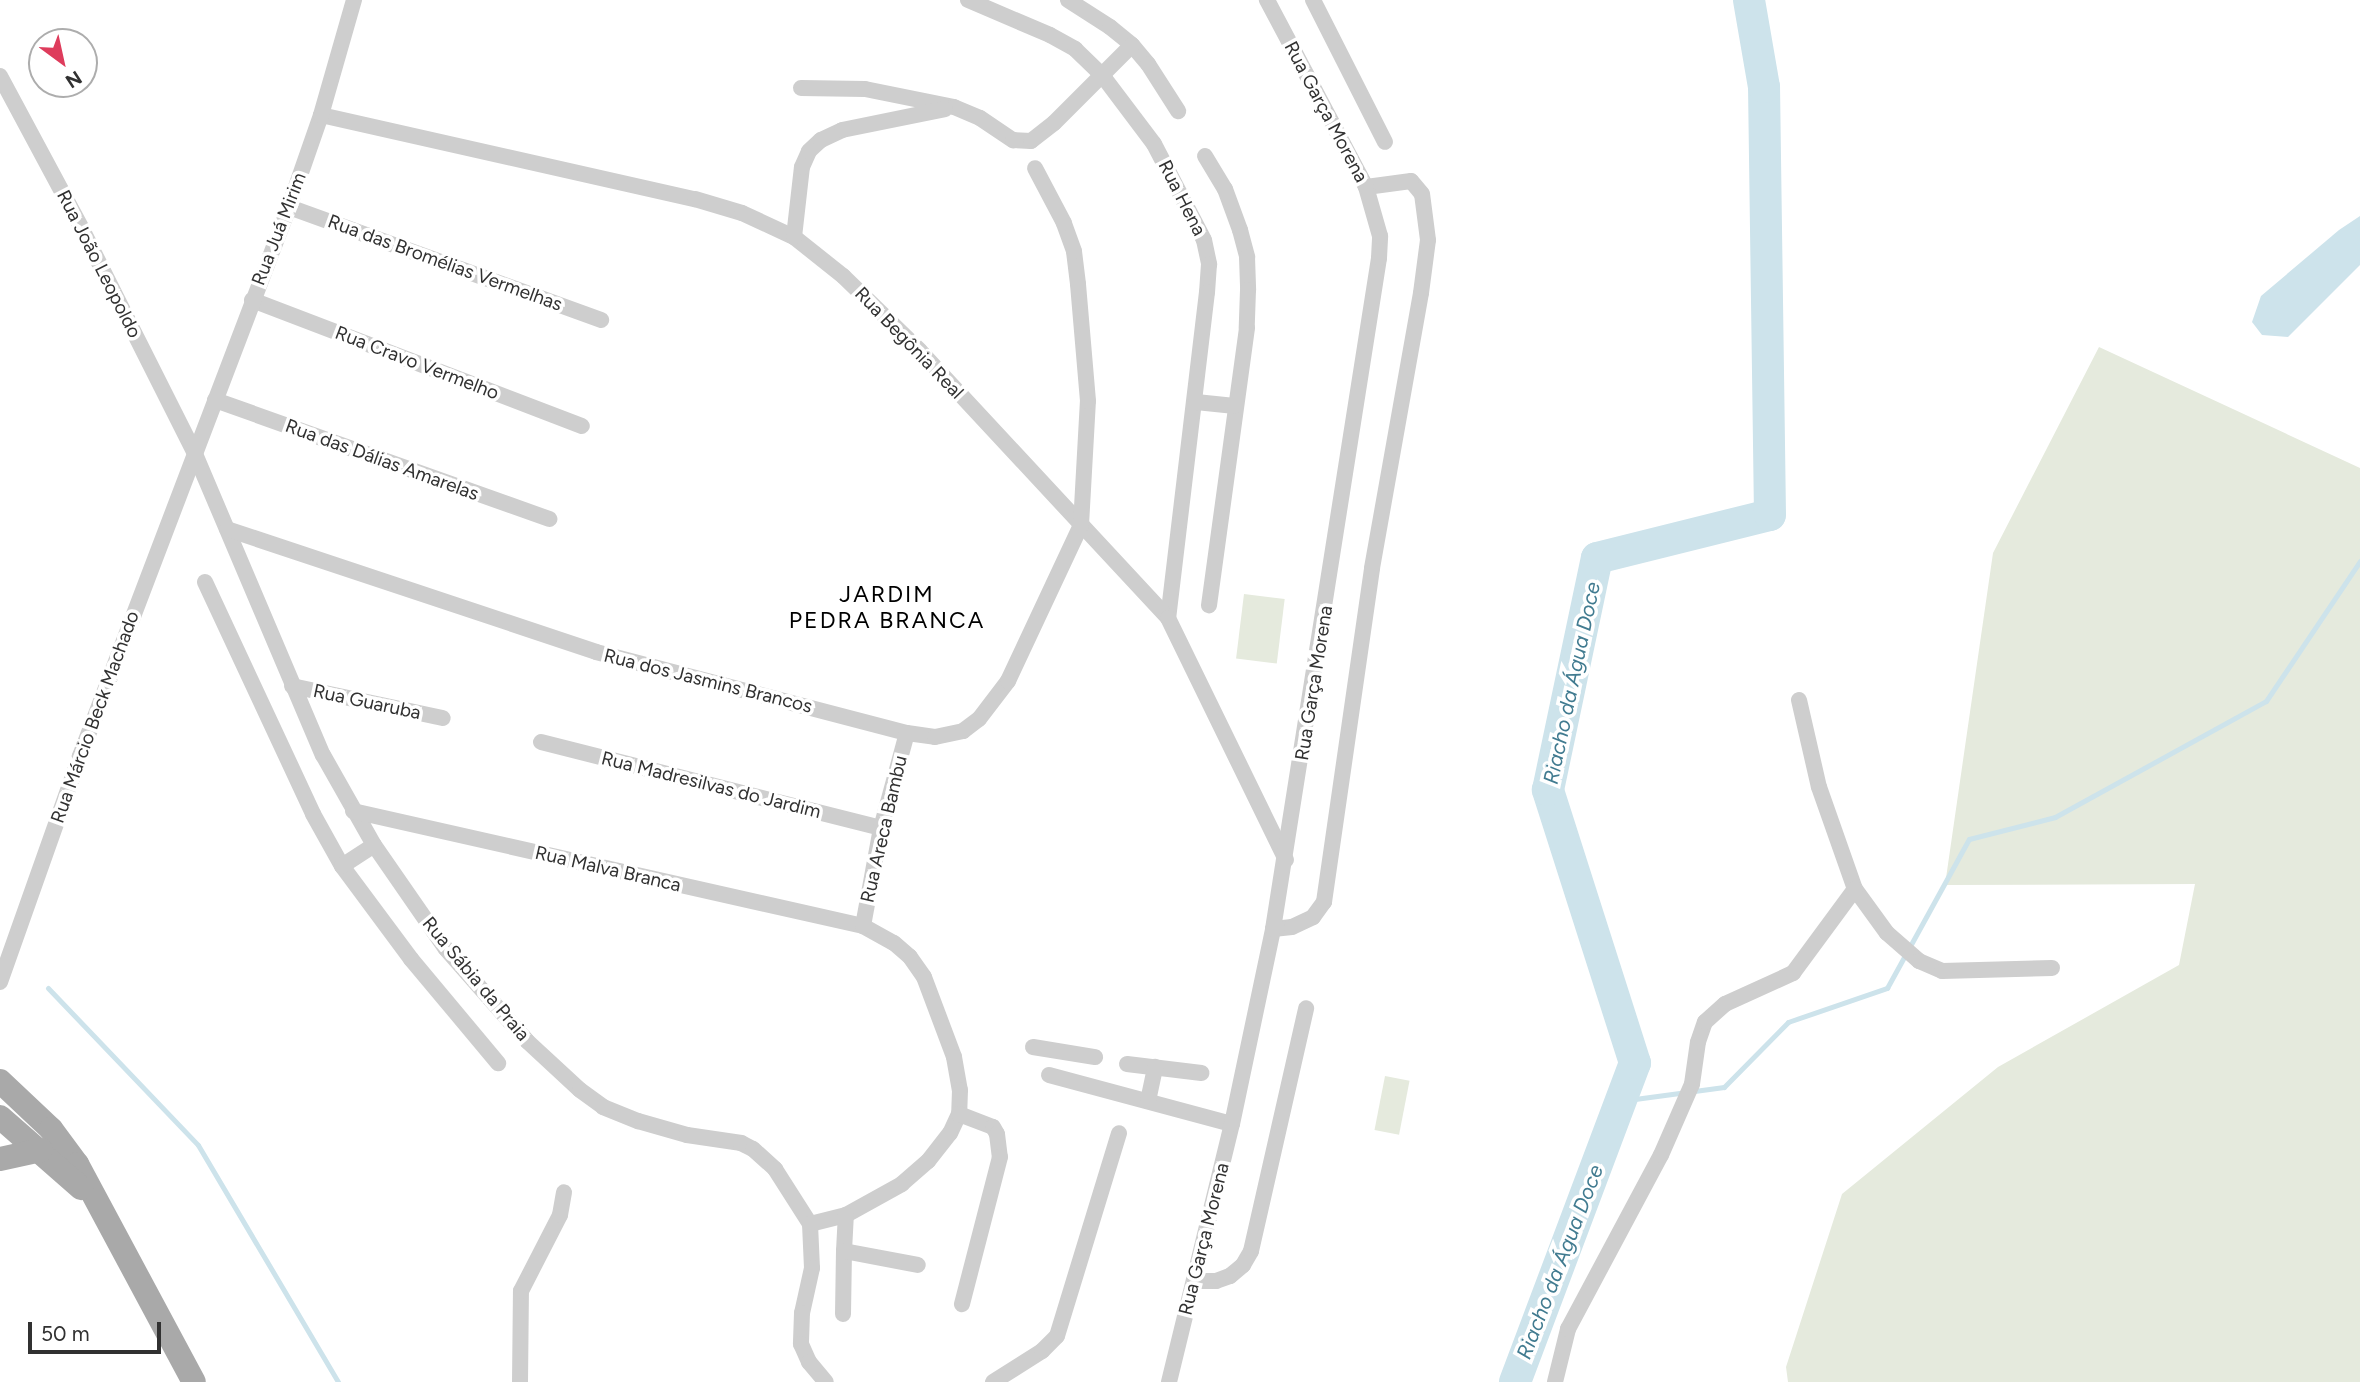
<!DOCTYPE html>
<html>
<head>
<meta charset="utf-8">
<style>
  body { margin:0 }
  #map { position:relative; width:2360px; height:1382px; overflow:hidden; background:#fff; font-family:Figtree,sans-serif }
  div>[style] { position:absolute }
  .green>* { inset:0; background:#e5eadd; transform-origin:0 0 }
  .water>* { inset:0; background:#cde3eb }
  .stream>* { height:5px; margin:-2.5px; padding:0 2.5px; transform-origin:2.5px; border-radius:2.5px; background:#cde3eb }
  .river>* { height:32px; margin:-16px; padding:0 16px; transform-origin:16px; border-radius:16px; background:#cde3eb }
  .minor>* { height:16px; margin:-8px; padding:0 8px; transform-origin:8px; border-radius:8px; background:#cecece }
  .primary>* { height:24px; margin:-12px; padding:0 12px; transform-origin:12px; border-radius:12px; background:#a9a9a9 }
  span { translate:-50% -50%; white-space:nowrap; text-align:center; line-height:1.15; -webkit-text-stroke:7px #fff; paint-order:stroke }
  .street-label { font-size:19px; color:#313131 }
  .water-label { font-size:21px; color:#417b90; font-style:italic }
  .quarter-label { font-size:23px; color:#000; letter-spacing:2px }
  .north { position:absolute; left:28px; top:28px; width:70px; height:70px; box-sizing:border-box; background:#fff; border:2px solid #adadad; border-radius:50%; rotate:147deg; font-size:19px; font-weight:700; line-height:28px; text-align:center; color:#313131 }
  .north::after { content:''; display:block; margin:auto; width:24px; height:32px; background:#de3c5c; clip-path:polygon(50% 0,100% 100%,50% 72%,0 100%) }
  .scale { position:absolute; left:28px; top:1322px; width:133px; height:32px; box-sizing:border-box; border:4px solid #313131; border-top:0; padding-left:9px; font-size:21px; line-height:24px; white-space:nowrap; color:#313131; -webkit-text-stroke:5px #fff; paint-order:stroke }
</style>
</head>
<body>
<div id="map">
  <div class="green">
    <div style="clip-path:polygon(2099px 347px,2360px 468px,2360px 1382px,1788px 1382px,1786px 1367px,1842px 1194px,1998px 1067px,2179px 965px,2195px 884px,1945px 885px,1993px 553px)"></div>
    <div style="left:1244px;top:594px;width:41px;height:65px;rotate:7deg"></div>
    <div style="left:1385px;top:1076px;width:25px;height:55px;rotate:11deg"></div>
  </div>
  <div class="water">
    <div style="clip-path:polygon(2360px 216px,2360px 265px,2288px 337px,2262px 335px,2252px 322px,2261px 296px,2339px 230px)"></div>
  </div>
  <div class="stream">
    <div style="left:48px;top:988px;width:217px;rotate:46.3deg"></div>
    <div style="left:198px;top:1145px;width:275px;rotate:59.4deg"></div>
    <div style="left:1620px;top:1101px;width:105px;rotate:-7.7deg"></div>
    <div style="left:1724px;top:1087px;width:91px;rotate:-45.4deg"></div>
    <div style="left:1788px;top:1022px;width:105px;rotate:-19deg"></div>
    <div style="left:1887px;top:988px;width:170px;rotate:-61.2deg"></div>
    <div style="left:1969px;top:839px;width:89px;rotate:-14.3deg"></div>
    <div style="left:2055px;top:817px;width:241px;rotate:-28.8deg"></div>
    <div style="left:2266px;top:701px;width:169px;rotate:-56.1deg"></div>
  </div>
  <div class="river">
    <div style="left:1515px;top:1382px;width:341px;rotate:-69.4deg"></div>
    <div style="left:1635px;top:1063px;width:287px;rotate:-107.7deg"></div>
    <div style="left:1548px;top:790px;width:237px;rotate:-78.1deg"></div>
    <div style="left:1597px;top:558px;width:178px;rotate:-14deg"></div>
    <div style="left:1770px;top:515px;width:428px;rotate:-90.8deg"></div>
    <div style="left:1764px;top:87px;width:88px;rotate:-99.8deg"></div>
  </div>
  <div class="minor">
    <div style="left:968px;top:0;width:89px;rotate:23.1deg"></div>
    <div style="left:1050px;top:35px;width:29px;rotate:29deg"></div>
    <div style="left:1075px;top:49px;width:37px;rotate:44deg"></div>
    <div style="left:1102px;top:75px;width:86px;rotate:53deg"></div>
    <div style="left:1154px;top:144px;width:108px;rotate:62.5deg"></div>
    <div style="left:1204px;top:240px;width:25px;rotate:78deg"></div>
    <div style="left:1209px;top:264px;width:28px;rotate:94deg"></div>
    <div style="left:1207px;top:292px;width:328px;rotate:96.8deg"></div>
    <div style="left:1068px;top:0;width:50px;rotate:32.7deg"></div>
    <div style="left:1110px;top:27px;width:28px;rotate:39deg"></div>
    <div style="left:1132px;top:45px;width:25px;rotate:50deg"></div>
    <div style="left:1148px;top:64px;width:56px;rotate:57.4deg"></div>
    <div style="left:1313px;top:0;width:159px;rotate:63.1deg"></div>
    <div style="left:0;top:76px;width:174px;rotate:61.8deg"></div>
    <div style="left:82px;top:229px;width:252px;rotate:63.3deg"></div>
    <div style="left:195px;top:454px;width:327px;rotate:67deg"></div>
    <div style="left:323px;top:755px;width:103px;rotate:60.5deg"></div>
    <div style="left:374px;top:845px;width:126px;rotate:55.3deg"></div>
    <div style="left:446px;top:949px;width:123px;rotate:48.6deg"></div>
    <div style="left:527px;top:1041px;width:72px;rotate:42.8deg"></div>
    <div style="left:580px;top:1090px;width:29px;rotate:36deg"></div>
    <div style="left:603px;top:1107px;width:38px;rotate:22deg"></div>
    <div style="left:638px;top:1121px;width:51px;rotate:15.9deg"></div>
    <div style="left:687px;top:1135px;width:55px;rotate:8.4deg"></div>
    <div style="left:741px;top:1143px;width:13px;rotate:27deg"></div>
    <div style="left:753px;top:1149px;width:30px;rotate:42deg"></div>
    <div style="left:775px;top:1169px;width:65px;rotate:57.5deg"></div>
    <div style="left:810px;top:1224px;width:44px;rotate:87.4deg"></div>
    <div style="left:812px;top:1268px;width:46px;rotate:102.5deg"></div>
    <div style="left:802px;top:1313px;width:31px;rotate:92deg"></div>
    <div style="left:801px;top:1344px;width:20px;rotate:66deg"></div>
    <div style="left:809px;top:1362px;width:26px;rotate:50deg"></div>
    <div style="left:801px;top:88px;width:64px;rotate:0.9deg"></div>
    <div style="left:865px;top:89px;width:91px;rotate:11.4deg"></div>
    <div style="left:954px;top:107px;width:28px;rotate:23deg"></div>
    <div style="left:980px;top:118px;width:40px;rotate:34deg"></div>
    <div style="left:1013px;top:140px;width:18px;rotate:3deg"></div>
    <div style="left:1031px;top:141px;width:29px;rotate:-38deg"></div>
    <div style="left:1054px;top:123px;width:110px;rotate:-45deg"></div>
    <div style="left:321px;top:115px;width:383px;rotate:12.7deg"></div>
    <div style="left:695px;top:199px;width:49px;rotate:16.6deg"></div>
    <div style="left:742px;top:213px;width:57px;rotate:24.8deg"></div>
    <div style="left:794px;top:237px;width:63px;rotate:38.5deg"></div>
    <div style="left:843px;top:276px;width:107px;rotate:44.2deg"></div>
    <div style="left:920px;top:351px;width:364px;rotate:47.1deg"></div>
    <div style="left:1168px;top:618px;width:269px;rotate:64deg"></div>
    <div style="left:1205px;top:156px;width:39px;rotate:59deg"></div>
    <div style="left:1225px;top:189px;width:44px;rotate:69.9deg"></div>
    <div style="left:1240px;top:230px;width:28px;rotate:75deg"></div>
    <div style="left:1247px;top:257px;width:33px;rotate:88deg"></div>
    <div style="left:1248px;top:290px;width:38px;rotate:92deg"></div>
    <div style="left:1247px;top:328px;width:280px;rotate:97.8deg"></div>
    <div style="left:289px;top:207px;width:332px;rotate:19.9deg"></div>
    <div style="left:794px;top:237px;width:70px;rotate:-83.5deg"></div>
    <div style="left:802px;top:167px;width:17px;rotate:-66deg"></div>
    <div style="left:809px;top:151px;width:16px;rotate:-43deg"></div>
    <div style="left:821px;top:140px;width:23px;rotate:-25deg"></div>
    <div style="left:842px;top:130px;width:105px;rotate:-11.5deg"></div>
    <div style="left:252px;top:300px;width:353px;rotate:20.9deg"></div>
    <div style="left:215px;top:400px;width:355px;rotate:19.6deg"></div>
    <div style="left:1196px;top:402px;width:39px;rotate:6deg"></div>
    <div style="left:227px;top:529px;width:389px;rotate:18.4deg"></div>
    <div style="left:596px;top:652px;width:321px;rotate:14.6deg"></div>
    <div style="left:907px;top:733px;width:28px;rotate:8deg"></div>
    <div style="left:935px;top:737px;width:29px;rotate:-12deg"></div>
    <div style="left:963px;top:731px;width:20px;rotate:-37deg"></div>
    <div style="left:979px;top:719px;width:48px;rotate:-52.7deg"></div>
    <div style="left:1008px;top:681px;width:172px;rotate:-64.9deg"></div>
    <div style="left:1081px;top:525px;width:124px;rotate:-86.8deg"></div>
    <div style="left:1088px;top:401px;width:117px;rotate:-94.9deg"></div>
    <div style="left:1078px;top:284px;width:33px;rotate:-97deg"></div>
    <div style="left:1074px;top:251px;width:30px;rotate:-110deg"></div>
    <div style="left:1064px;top:223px;width:62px;rotate:-117.8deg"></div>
    <div style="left:205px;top:582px;width:256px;rotate:65deg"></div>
    <div style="left:313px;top:814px;width:60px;rotate:60.9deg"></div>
    <div style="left:342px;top:866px;width:116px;rotate:53.4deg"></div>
    <div style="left:411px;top:959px;width:136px;rotate:50.1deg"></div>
    <div style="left:292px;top:686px;width:154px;rotate:12deg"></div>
    <div style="left:1799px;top:700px;width:89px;rotate:77.1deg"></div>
    <div style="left:1819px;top:787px;width:108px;rotate:70.6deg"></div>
    <div style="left:1855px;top:889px;width:54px;rotate:54deg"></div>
    <div style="left:1887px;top:933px;width:43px;rotate:41.2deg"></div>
    <div style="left:1919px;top:961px;width:25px;rotate:23deg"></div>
    <div style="left:1942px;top:971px;width:110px;rotate:-1.6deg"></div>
    <div style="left:541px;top:742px;width:351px;rotate:14.2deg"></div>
    <div style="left:353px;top:811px;width:523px;rotate:12.71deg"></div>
    <div style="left:863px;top:926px;width:35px;rotate:29deg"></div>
    <div style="left:894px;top:943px;width:21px;rotate:41deg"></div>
    <div style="left:910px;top:957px;width:24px;rotate:55deg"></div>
    <div style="left:924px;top:977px;width:85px;rotate:69.4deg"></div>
    <div style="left:954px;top:1057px;width:34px;rotate:80deg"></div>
    <div style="left:960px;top:1090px;width:24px;rotate:92deg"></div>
    <div style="left:959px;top:1114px;width:21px;rotate:115deg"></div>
    <div style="left:950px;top:1133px;width:36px;rotate:128deg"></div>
    <div style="left:928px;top:1161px;width:35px;rotate:139deg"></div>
    <div style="left:902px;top:1184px;width:64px;rotate:151deg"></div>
    <div style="left:846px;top:1215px;width:37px;rotate:166deg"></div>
    <div style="left:342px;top:866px;width:38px;rotate:-33deg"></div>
    <div style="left:863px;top:926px;width:100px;rotate:-79.6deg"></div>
    <div style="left:881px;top:828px;width:98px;rotate:-74.7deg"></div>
    <div style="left:1273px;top:929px;width:19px;rotate:-6deg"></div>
    <div style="left:1292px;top:927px;width:23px;rotate:-25deg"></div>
    <div style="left:1313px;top:917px;width:19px;rotate:-54deg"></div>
    <div style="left:1324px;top:902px;width:337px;rotate:-81.8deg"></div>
    <div style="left:1372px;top:568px;width:279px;rotate:-79.9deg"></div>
    <div style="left:1421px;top:293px;width:53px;rotate:-82.5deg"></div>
    <div style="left:1428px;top:240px;width:46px;rotate:-97.4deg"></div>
    <div style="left:1422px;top:194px;width:17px;rotate:-130deg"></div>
    <div style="left:1411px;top:181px;width:45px;rotate:172.4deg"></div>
    <div style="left:0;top:982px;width:240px;rotate:-70.5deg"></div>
    <div style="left:80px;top:756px;width:587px;rotate:-69.16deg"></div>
    <div style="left:289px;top:207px;width:97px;rotate:-70.8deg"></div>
    <div style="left:321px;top:115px;width:120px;rotate:-74deg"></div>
    <div style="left:1033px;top:1047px;width:63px;rotate:9.2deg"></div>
    <div style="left:1127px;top:1064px;width:75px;rotate:6.9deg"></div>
    <div style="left:1049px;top:1075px;width:189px;rotate:15deg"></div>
    <div style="left:1148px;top:1101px;width:35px;rotate:-78deg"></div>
    <div style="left:959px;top:1114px;width:36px;rotate:21deg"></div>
    <div style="left:993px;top:1127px;width:8px;rotate:60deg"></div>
    <div style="left:997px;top:1134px;width:23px;rotate:83deg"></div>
    <div style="left:1000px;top:1157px;width:152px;rotate:104.5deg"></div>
    <div style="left:844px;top:1251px;width:36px;rotate:-87deg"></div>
    <div style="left:1194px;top:1281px;width:22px"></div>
    <div style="left:1216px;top:1281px;width:15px;rotate:-20deg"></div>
    <div style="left:1230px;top:1276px;width:17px;rotate:-40deg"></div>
    <div style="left:1243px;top:1265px;width:16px;rotate:-60deg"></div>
    <div style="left:1251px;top:1251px;width:249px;rotate:-77.2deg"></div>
    <div style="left:843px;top:1314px;width:63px;rotate:-89.1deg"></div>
    <div style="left:844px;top:1251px;width:75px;rotate:10.7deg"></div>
    <div style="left:520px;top:1382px;width:91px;rotate:-89.4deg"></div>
    <div style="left:521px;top:1291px;width:85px;rotate:-62.8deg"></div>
    <div style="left:560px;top:1215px;width:23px;rotate:-80deg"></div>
    <div style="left:993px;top:1382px;width:58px;rotate:-32.3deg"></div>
    <div style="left:1042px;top:1351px;width:21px;rotate:-45deg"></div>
    <div style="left:1057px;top:1336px;width:212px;rotate:-73deg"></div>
    <div style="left:1169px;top:1382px;width:266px;rotate:-76.3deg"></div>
    <div style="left:1232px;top:1124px;width:199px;rotate:-78.1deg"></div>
    <div style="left:1273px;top:929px;width:679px;rotate:-81.02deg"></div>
    <div style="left:1379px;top:258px;width:22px;rotate:-87deg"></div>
    <div style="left:1380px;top:236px;width:51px;rotate:-105.9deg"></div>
    <div style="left:1366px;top:187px;width:212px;rotate:-117.9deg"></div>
    <div style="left:1555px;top:1382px;width:55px;rotate:-76.2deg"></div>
    <div style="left:1568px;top:1329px;width:197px;rotate:-61.9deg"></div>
    <div style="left:1661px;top:1155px;width:77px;rotate:-66.4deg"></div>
    <div style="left:1692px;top:1084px;width:42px;rotate:-81.9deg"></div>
    <div style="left:1698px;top:1042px;width:21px;rotate:-71deg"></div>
    <div style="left:1705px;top:1022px;width:27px;rotate:-42deg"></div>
    <div style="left:1725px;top:1004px;width:75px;rotate:-24.5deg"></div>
    <div style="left:1793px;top:973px;width:104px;rotate:-53.6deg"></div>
  </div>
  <div class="primary">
    <div style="left:0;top:1081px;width:70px;rotate:43.3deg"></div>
    <div style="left:51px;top:1129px;width:44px;rotate:53.4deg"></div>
    <div style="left:77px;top:1164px;width:247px;rotate:61.8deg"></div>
    <div style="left:0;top:1117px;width:108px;rotate:41.2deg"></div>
    <div style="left:0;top:1159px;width:42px;rotate:-12.4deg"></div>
  </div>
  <div class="street-label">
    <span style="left:1326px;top:112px;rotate:62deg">Rua Garça Morena</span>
    <span style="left:1182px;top:198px;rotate:63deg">Rua Hena</span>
    <span style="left:279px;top:229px;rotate:-69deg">Rua Juá Mirim</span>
    <span style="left:445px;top:263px;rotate:20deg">Rua das Bromélias Vermelhas</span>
    <span style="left:99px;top:264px;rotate:63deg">Rua João Leopoldo</span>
    <span style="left:909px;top:343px;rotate:46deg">Rua Begônia Real</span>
    <span style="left:417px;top:363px;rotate:21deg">Rua Cravo Vermelho</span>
    <span style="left:382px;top:460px;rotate:20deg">Rua das Dálias Amarelas</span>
    <span style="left:708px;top:681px;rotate:14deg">Rua dos Jasmins Brancos</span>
    <span style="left:1314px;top:683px;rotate:-81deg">Rua Garça Morena</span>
    <span style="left:367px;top:702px;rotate:12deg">Rua Guaruba</span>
    <span style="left:95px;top:717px;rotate:-70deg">Rua Márcio Beck Machado</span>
    <span style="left:711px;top:785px;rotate:14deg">Rua Madresilvas do Jardim</span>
    <span style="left:884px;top:829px;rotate:-77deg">Rua Areca Bambu</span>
    <span style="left:608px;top:869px;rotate:13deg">Rua Malva Branca</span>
    <span style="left:476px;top:979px;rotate:50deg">Rua Sábia da Praia</span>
    <span style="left:1204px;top:1239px;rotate:-76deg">Rua Garça Morena</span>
  </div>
  <div class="water-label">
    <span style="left:1572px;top:683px;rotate:-78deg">Riacho da Água Doce</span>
    <span style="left:1560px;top:1262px;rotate:-69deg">Riacho da Água Doce</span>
  </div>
  <div class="quarter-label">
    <span style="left:887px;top:607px">JARDIM<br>PEDRA BRANCA</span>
  </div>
  <div class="north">N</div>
  <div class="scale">50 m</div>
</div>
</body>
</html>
